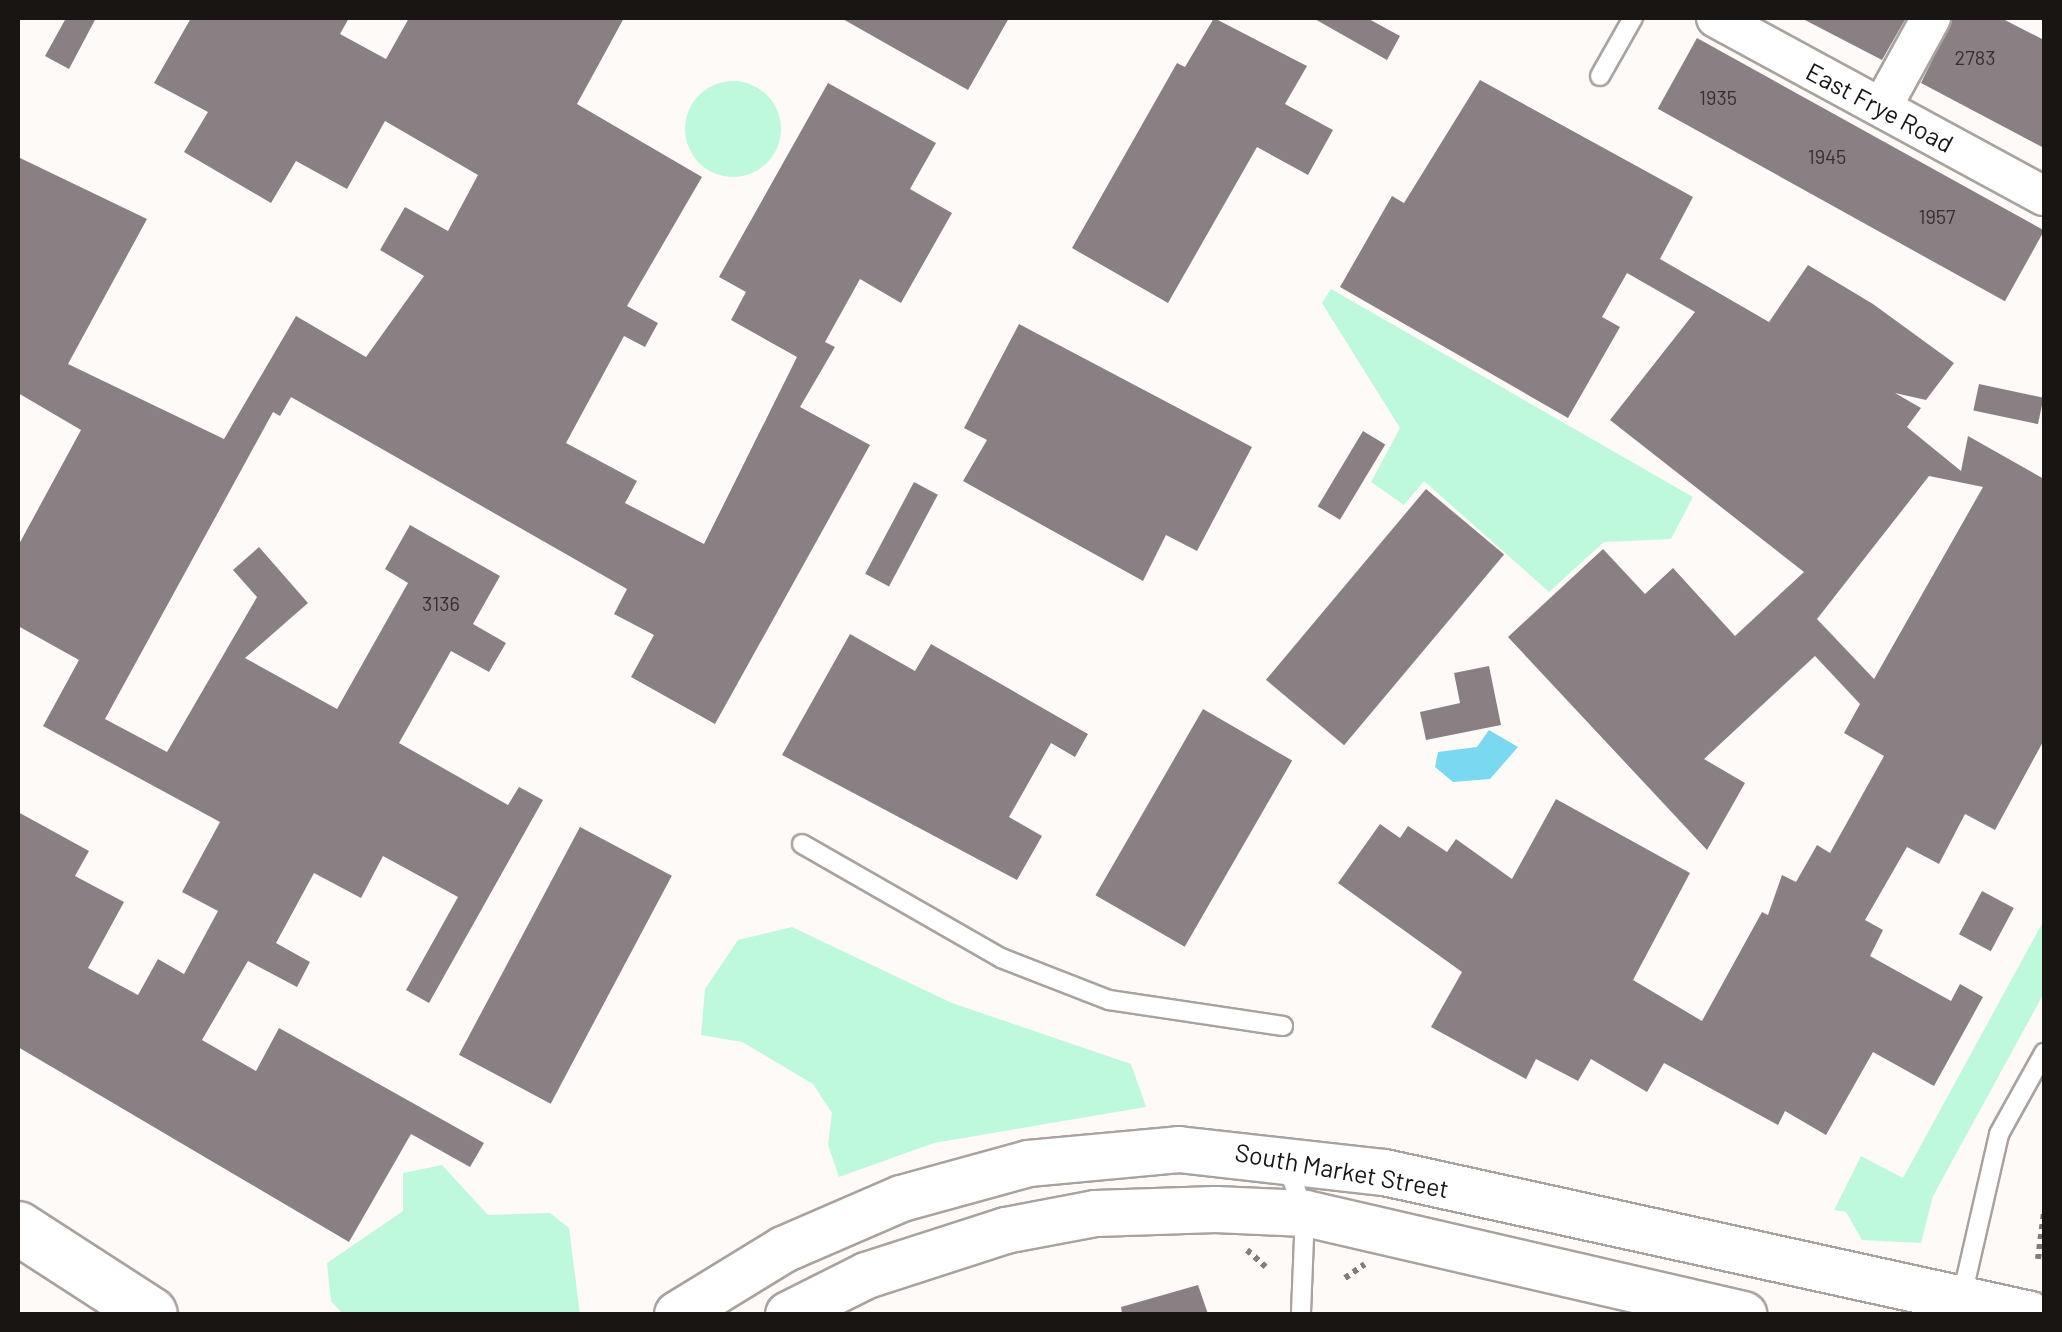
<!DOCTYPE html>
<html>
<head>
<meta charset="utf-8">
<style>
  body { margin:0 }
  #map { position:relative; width:2062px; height:1332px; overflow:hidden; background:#fefaf8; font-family:Barlow,sans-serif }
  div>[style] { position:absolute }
  .green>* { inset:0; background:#bef9dc }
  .round { border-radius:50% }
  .water>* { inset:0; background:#7ad8f0 }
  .building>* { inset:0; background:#8a8083; transform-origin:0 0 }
  .path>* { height:6px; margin-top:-3px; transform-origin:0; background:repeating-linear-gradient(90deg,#807d7b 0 5px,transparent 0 10px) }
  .roads { filter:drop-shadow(2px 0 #aaa29c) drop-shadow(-2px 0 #aaa29c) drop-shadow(0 2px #aaa29c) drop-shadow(0 -2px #aaa29c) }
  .service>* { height:18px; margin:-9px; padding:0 9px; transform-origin:9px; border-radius:9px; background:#fff }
  .minor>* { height:38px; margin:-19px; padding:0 19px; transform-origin:19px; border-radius:19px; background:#fff }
  .tertiary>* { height:45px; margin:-22.5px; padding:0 22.5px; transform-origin:22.5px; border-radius:22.5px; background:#fff }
  .secondary>* { height:52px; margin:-26px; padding:0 26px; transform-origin:26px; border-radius:26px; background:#fff }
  span { translate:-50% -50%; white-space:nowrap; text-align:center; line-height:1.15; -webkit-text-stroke:9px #fff; paint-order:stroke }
  .number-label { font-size:20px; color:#34302f }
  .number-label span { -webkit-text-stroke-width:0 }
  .street-label { font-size:25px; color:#181513 }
  .frame { position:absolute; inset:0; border:20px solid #181513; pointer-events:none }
</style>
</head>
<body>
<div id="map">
  <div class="green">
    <div class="round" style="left:685px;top:81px;width:96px;height:96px"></div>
    <div style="clip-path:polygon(1331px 289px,1693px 497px,1671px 539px,1604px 542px,1549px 592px,1424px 481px,1404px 505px,1371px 482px,1400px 428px,1322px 303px)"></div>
    <div style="clip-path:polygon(2044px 920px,2044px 993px,1933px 1196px,1921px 1243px,1862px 1240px,1846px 1212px,1834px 1210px,1861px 1156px,1903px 1178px)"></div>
    <div style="clip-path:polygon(792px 927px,952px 1003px,1131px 1064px,1146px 1107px,934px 1143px,839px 1177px,828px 1145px,832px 1113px,813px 1084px,742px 1042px,701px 1035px,705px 989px,738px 940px)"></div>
    <div style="clip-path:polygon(442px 1165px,488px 1215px,550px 1213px,569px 1228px,580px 1314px,343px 1314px,331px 1301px,327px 1263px,403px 1211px,403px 1173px)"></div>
  </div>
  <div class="water">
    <div style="clip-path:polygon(1489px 730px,1518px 747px,1490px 779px,1453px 782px,1435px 767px,1438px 752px,1477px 747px)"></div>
  </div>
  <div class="building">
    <div style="clip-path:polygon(66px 18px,96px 18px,69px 69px,45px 56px)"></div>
    <div style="clip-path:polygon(191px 18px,349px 18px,340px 34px,386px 59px,409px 18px,624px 18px,577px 104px,702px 177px,627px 306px,658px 323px,645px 347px,624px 336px,566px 443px,637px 481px,625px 503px,704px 544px,797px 357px,731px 320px,746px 292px,719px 277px,828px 83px,936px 143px,910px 189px,952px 213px,901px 303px,860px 279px,825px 342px,835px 347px,800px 407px,870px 445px,715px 724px,631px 677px,654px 635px,614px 614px,627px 589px,291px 397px,280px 416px,273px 412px,105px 719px,167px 752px,257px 597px,233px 570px,259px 547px,308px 603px,245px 658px,337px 709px,408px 583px,385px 569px,410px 525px,500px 576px,473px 624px,506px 643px,489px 672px,451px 651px,399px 743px,508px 805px,519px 787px,543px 800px,429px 1003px,406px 990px,458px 897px,383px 856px,361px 898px,314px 873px,276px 943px,310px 962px,297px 987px,248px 961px,202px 1040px,256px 1071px,279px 1028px,484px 1143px,470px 1167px,411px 1134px,349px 1242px,18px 1047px,18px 812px,89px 851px,75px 876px,124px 902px,88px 968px,138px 995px,158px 959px,184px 974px,218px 911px,182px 892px,220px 822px,43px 726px,79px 660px,18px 626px,18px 546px,81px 430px,18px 393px,18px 157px,147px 219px,68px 364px,224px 439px,296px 316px,366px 357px,424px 276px,380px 250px,405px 207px,448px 231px,478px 175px,385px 121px,347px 189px,296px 161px,271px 203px,184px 152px,208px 112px,154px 83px)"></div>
    <div style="clip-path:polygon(841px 18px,1009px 18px,968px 90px)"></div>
    <div style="clip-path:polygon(1214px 18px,1307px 66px,1285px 104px,1333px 130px,1308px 175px,1257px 147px,1168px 303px,1072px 248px,1177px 63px,1185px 67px)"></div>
    <div style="clip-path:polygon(1313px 18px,1367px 18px,1400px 36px,1387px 60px)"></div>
    <div style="clip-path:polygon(1801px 18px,1906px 18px,1882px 60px)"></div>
    <div style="clip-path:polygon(1953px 18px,2001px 18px,2044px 40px,2044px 148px,1921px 83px)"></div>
    <div style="left:1697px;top:38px;width:397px;height:81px;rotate:29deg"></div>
    <div style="clip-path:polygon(evenodd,1480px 80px,1693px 197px,1660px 259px,1769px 322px,1808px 265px,1873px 304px,1954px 363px,1926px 400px,1895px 393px,1921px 408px,1907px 427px,1961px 471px,1968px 436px,2044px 479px,2044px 740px,1995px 830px,1965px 814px,1939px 864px,1907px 847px,1865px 920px,1883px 930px,1870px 956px,1951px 1001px,1960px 984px,1983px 997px,1934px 1086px,1873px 1052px,1826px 1135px,1785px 1111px,1778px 1125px,1664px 1063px,1647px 1092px,1591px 1059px,1578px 1081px,1536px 1059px,1526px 1079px,1431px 1027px,1462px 972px,1338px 883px,1380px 824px,1400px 838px,1408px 826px,1447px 852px,1456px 839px,1512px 879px,1556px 799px,1690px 873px,1633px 980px,1702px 1021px,1762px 912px,1768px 915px,1782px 875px,1796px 882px,1817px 845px,1830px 853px,1884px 756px,1844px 733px,1860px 704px,1815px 656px,1704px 759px,1745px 783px,1707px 850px,1508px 637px,1603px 549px,1645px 594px,1673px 568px,1735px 636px,1804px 572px,1610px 420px,1695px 312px,1627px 273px,1602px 317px,1620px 327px,1568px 418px,1340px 287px,1392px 196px,1404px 203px,1480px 80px,1929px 476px,1983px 487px,1874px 679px,1817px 619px,1929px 476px)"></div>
    <div style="clip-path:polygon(1019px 324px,1252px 447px,1197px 551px,1166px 535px,1143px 581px,963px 481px,987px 440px,964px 428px)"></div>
    <div style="left:1979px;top:384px;width:66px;height:27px;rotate:12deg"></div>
    <div style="left:1363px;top:431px;width:26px;height:88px;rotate:31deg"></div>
    <div style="left:914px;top:482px;width:27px;height:104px;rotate:28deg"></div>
    <div style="left:1426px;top:489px;width:102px;height:249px;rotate:40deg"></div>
    <div style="clip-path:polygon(850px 634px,915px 671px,931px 644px,1088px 734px,1075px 757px,1051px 743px,1009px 817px,1042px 836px,1017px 880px,782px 755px)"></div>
    <div style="clip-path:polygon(1489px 666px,1501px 725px,1426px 740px,1420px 712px,1460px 703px,1454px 673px)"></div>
    <div style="left:1203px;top:709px;width:103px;height:215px;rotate:30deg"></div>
    <div style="left:580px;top:827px;width:104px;height:258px;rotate:28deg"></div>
    <div style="left:1982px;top:891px;width:36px;height:49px;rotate:28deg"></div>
    <div style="clip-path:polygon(1198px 1285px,1208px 1314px,1122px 1314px,1121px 1307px)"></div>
  </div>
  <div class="path">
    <div style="left:1247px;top:1250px;width:25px;rotate:42deg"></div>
    <div style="left:2038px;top:1259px;width:47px;rotate:-82.7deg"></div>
    <div style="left:1345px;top:1278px;width:24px;rotate:-35deg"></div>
  </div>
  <div class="roads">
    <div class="service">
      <div style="left:1600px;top:76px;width:67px;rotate:-60.4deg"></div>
      <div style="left:802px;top:844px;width:229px;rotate:29.8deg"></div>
      <div style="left:1001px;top:958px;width:116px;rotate:21.3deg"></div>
      <div style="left:1109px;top:1000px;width:176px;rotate:8.5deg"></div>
      <div style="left:1286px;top:1164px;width:53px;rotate:68.8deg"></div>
      <div style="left:1305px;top:1213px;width:101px;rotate:92.3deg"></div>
      <div style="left:1962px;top:1296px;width:166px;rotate:-77.1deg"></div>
      <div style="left:1999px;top:1134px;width:93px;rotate:-60.9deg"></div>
    </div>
    <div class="minor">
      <div style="left:1716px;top:18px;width:373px;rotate:28.5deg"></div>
      <div style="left:1882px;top:107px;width:102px;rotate:-61.2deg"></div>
    </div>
    <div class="tertiary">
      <div style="left:677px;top:1314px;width:124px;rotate:-31.5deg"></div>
      <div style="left:783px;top:1249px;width:129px;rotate:-23.4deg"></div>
      <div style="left:901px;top:1198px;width:132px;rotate:-15.4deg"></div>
      <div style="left:1028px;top:1163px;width:151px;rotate:-5.3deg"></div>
      <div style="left:1178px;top:1149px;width:207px;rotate:6.4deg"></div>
      <div style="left:1384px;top:1172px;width:661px;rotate:12.4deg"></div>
      <div style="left:788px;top:1314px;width:87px;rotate:-26.6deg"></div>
      <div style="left:866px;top:1275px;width:146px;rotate:-17.9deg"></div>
      <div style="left:1005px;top:1230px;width:92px;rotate:-10.7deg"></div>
      <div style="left:1095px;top:1213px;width:120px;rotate:-1.9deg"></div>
      <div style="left:1215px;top:1209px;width:90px;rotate:2.5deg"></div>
      <div style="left:1305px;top:1213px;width:450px;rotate:13deg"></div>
    </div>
    <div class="secondary">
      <div style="left:18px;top:1228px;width:158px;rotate:32.9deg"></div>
    </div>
  </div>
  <div class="number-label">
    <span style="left:1975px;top:57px">2783</span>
    <span style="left:1718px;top:97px">1935</span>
    <span style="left:1827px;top:156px">1945</span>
    <span style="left:1937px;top:216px">1957</span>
    <span style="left:441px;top:603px">3136</span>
  </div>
  <div class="street-label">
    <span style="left:1880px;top:107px;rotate:28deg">East Frye Road</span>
    <span style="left:1342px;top:1170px;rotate:10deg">South Market Street</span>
  </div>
  <div class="frame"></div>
</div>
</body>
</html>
